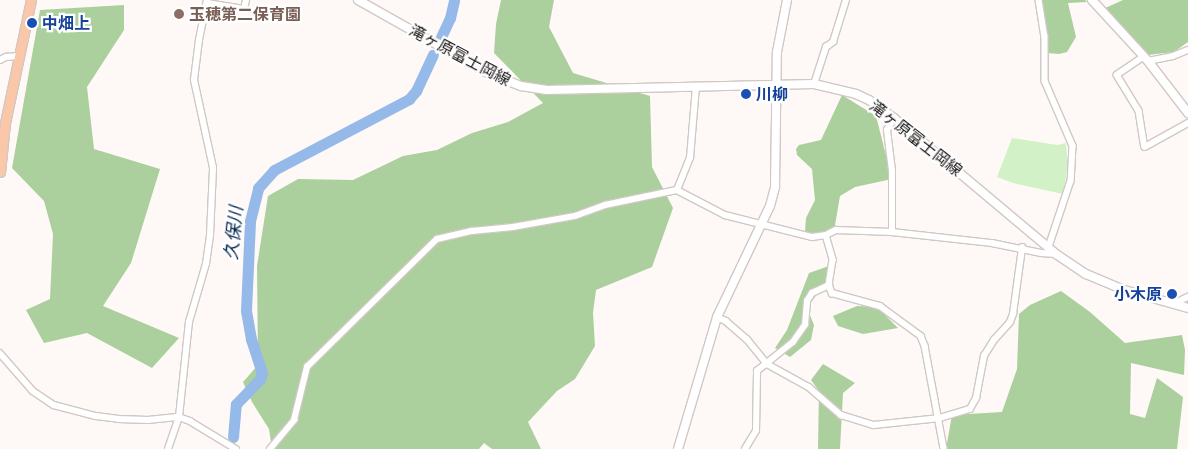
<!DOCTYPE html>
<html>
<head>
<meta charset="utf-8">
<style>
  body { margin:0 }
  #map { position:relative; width:1188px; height:449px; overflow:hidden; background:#fef9f6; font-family:Inter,"Noto Sans JP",sans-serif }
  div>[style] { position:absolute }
  .green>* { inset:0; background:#d2f1c6 }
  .forest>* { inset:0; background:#abcf9d }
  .river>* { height:11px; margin:-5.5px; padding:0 5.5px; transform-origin:5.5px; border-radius:5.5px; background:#95b9e8 }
  .roads { filter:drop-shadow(1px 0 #d1c8c4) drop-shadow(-1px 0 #d1c8c4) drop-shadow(0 1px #d1c8c4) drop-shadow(0 -1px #d1c8c4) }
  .street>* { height:5.5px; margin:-2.75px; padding:0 2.75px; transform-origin:2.75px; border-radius:2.75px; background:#fff }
  .secondary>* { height:8px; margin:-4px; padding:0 4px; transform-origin:4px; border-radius:4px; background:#fff }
  .primary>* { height:9px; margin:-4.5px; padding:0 4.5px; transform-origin:4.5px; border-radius:4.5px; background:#fac7a9 }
  .dots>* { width:14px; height:14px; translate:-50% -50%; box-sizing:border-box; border:2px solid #fff; border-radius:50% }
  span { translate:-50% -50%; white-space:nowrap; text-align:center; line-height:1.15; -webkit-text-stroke:4.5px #fff; paint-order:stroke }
  .education-label { font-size:16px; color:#785e54; font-weight:700 }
  .left { translate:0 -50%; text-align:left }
  .transit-label { font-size:16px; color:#164399; font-weight:700 }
  .right { translate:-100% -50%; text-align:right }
  .street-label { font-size:16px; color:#1c1918 }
  .water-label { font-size:18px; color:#052852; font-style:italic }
</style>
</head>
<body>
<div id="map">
  <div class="green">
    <div style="clip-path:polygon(1012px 138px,1057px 145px,1066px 143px,1068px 166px,1063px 194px,1013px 183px,997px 177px)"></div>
  </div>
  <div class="forest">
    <div style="clip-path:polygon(501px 0,554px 0,549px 27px,573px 73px,650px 96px,652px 167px,673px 208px,652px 267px,596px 290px,593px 313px,595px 346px,575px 379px,557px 391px,528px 422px,541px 449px,492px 449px,484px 443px,479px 449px,272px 449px,269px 429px,252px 402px,243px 382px,258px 365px,257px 266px,268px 196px,298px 179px,353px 180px,403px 156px,437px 150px,472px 133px,508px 122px,543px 103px,494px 53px,496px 24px)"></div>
    <div style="clip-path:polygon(1042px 0,1085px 0,1087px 2px,1068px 3px,1076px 37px,1067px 52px,1059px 54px,1048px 53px)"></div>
    <div style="clip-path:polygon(1123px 0,1188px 0,1188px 42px,1174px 52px,1148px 55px,1103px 9px)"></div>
    <div style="clip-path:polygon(124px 5px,124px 30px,87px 87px,94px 149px,160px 169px,131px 263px,103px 306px,179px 338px,152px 368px,87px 333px,44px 343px,26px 310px,50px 299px,53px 234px,44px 201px,12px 168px,40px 10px)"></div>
    <div style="clip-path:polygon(842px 95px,876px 116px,892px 179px,855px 187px,840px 196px,834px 231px,810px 237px,805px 232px,806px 218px,815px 200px,812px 169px,797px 155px,796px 149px,799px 145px,821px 140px)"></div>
    <div style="clip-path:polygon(829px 266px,826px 282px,807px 308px,814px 325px,811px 340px,790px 357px,775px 348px,787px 330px,809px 273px)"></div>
    <div style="clip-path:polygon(1061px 291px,1090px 312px,1125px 343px,1182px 335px,1185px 350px,1184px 375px,1131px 363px,1130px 414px,1145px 418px,1157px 378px,1183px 397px,1177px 449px,946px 449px,952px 415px,1002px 412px,1017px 369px,1019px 314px,1030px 305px)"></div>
    <div style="clip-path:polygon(857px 306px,877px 307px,898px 328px,863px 334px,838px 326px,833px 316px)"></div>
    <div style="clip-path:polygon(823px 364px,855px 383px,843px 393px,840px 449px,818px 449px,819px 391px,811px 380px)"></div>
  </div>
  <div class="river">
    <div style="left:441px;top:37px;width:21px;rotate:-65deg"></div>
    <div style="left:450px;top:18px;width:18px;rotate:-77deg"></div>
    <div style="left:233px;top:437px;width:33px;rotate:-85deg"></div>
    <div style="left:236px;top:404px;width:35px;rotate:-46deg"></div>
    <div style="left:260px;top:379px;width:6px;rotate:-72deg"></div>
    <div style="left:262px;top:373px;width:36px;rotate:-108deg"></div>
    <div style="left:251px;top:339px;width:29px;rotate:-100deg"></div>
    <div style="left:246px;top:310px;width:89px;rotate:-87.4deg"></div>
    <div style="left:250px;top:221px;width:34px;rotate:-76deg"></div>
    <div style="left:258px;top:188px;width:24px;rotate:-48deg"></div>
    <div style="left:274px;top:170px;width:153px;rotate:-27.7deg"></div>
    <div style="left:409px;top:99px;width:11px;rotate:-49deg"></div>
    <div style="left:416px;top:91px;width:40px;rotate:-65deg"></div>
  </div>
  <div class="roads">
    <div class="street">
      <div style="left:1039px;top:0;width:36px;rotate:81deg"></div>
      <div style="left:1045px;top:36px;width:45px;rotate:90deg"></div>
      <div style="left:1045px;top:81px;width:71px;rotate:66.7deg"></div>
      <div style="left:1073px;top:146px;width:35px;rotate:93deg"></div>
      <div style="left:1071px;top:181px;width:70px;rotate:108.4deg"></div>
      <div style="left:207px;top:3px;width:37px;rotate:9deg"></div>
      <div style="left:244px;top:9px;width:9px;rotate:-77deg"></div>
      <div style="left:1144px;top:57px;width:32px;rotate:146deg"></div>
      <div style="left:1117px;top:75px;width:42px;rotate:58.6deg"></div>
      <div style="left:1139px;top:111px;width:36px;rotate:81deg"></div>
      <div style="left:1145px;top:147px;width:49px;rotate:-29.2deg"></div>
      <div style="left:0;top:60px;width:7px;rotate:-27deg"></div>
      <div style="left:6px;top:57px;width:12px;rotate:-5deg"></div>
      <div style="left:1148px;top:61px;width:25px;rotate:-11deg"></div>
      <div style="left:1173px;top:56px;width:16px;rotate:-22deg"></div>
      <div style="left:814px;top:84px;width:39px;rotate:-72deg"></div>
      <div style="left:826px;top:47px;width:9px;rotate:-36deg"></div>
      <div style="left:833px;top:42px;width:44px;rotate:-72.8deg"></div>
      <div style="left:677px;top:190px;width:35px;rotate:-68deg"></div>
      <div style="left:690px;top:158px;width:72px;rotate:-85.2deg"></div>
      <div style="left:892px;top:232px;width:61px;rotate:-90deg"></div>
      <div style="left:892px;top:171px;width:41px;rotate:-97deg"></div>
      <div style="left:887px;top:130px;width:14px;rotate:-60deg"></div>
      <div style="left:826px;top:235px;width:26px;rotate:74deg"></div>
      <div style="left:833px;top:260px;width:25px;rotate:99deg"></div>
      <div style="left:829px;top:285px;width:9px;rotate:69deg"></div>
      <div style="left:832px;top:293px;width:50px;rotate:15.2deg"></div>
      <div style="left:880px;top:306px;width:51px;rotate:36.2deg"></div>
      <div style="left:921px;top:336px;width:11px;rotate:68deg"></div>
      <div style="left:925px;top:346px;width:105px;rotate:79.5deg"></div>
      <div style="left:1173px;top:304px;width:17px;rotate:-25deg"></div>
      <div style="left:717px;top:317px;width:10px;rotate:24deg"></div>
      <div style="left:726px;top:321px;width:28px;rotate:41deg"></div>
      <div style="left:747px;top:339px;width:32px;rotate:51deg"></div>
      <div style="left:767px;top:364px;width:48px;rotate:28.7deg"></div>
      <div style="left:809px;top:387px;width:43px;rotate:41.2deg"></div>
      <div style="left:841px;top:415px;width:34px;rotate:17deg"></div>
      <div style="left:874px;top:425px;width:66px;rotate:-6.1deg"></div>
      <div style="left:940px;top:418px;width:31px;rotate:-17deg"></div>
      <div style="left:970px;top:409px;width:13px;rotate:-61deg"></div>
      <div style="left:976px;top:398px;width:43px;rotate:-79.2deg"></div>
      <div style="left:984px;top:356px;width:19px;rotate:-58deg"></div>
      <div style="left:994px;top:340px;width:24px;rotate:-48deg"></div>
      <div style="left:1010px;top:322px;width:9px;rotate:-69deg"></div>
      <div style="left:1013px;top:314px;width:67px;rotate:-82.2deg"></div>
      <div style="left:0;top:353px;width:50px;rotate:49deg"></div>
      <div style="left:33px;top:391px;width:25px;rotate:34deg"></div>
      <div style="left:54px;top:405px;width:43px;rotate:14.7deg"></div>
      <div style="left:96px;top:416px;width:23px;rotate:7deg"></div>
      <div style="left:119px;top:419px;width:29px;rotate:2deg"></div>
      <div style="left:148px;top:420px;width:31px;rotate:-6deg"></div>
      <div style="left:179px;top:417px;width:12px;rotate:20deg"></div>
      <div style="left:190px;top:421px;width:54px;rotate:31.3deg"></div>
      <div style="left:168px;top:449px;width:34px;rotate:-71deg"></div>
      <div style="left:179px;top:417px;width:96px;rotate:-84deg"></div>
      <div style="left:189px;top:322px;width:60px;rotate:-73.7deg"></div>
      <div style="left:206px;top:264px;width:29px;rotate:-82deg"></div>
      <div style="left:210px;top:235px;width:67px;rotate:-87.4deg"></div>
      <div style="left:213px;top:168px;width:90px;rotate:-102.2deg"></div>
      <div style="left:194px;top:80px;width:40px;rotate:-82.9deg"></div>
      <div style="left:199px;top:40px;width:41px;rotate:-78.7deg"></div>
      <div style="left:270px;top:449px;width:38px;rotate:-50deg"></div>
      <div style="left:294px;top:420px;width:55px;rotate:-76.2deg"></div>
      <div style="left:307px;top:367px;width:182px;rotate:-44.6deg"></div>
      <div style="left:437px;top:239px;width:36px;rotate:-13deg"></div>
      <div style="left:472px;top:231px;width:41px;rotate:-5.6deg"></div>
      <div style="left:513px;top:227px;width:63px;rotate:-10.1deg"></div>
      <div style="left:575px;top:216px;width:32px;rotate:-20deg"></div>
      <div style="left:605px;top:205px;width:74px;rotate:-11.8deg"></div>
      <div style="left:677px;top:190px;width:54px;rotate:27.5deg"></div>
      <div style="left:725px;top:215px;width:90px;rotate:14.2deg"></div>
      <div style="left:812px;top:237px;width:14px;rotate:-8deg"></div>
      <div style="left:826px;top:235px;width:11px;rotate:-27deg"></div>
      <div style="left:836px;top:230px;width:56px;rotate:2deg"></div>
      <div style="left:892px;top:232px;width:101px;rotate:6.3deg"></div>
      <div style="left:992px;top:243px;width:50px;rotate:11.5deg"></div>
      <div style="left:1041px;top:253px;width:15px;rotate:4deg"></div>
      <div style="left:745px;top:449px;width:21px;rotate:-59deg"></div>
      <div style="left:756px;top:431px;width:60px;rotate:-89deg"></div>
      <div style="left:757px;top:371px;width:46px;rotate:-38.9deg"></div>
      <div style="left:793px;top:342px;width:21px;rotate:-55deg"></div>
      <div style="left:805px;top:325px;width:24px;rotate:-85deg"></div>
      <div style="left:807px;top:301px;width:9px;rotate:-58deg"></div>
      <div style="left:812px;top:293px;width:19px;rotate:-25deg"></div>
    </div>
    <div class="secondary">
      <div style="left:358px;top:0;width:147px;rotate:29.4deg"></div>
      <div style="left:486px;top:72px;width:38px;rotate:22deg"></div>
      <div style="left:521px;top:86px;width:26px;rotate:9deg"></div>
      <div style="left:547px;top:90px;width:267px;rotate:-1.3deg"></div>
      <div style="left:814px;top:84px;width:43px;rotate:13.4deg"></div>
      <div style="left:856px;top:94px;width:14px;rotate:25deg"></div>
      <div style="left:869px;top:100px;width:31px;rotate:36deg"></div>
      <div style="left:894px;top:118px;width:212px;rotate:40deg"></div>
      <div style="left:1056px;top:254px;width:36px;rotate:34deg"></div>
      <div style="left:1086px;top:274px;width:41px;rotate:22.8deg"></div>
      <div style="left:1124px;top:290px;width:66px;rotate:15.7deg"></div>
      <div style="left:1092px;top:0;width:83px;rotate:47.4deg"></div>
      <div style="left:1148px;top:61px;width:66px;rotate:52.4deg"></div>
      <div style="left:678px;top:449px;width:138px;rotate:-73.5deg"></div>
      <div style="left:717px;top:317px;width:123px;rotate:-64.5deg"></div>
      <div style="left:770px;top:206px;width:20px;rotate:-75deg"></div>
      <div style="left:775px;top:187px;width:135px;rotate:-89.2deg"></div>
      <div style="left:777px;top:52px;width:53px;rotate:-79.1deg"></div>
    </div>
    <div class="primary">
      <div style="left:0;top:172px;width:49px;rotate:-84.2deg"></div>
      <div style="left:5px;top:123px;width:126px;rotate:-78.1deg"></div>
    </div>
  </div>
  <div class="dots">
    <div style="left:179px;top:14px;background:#8d6e63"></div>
    <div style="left:32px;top:23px;background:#1a4fb4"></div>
    <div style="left:746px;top:94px;background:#1a4fb4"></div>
    <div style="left:1172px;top:294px;background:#1a4fb4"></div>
  </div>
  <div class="education-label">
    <span class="left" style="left:189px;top:14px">玉穂第二保育園</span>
  </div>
  <div class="transit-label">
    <span class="left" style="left:42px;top:23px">中畑上</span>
    <span class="left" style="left:756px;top:94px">川柳</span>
    <span class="right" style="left:1162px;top:294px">小木原</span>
  </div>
  <div class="street-label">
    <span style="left:460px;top:55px;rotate:28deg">滝ヶ原富士岡線</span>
    <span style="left:916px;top:138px;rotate:38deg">滝ヶ原富士岡線</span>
  </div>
  <div class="water-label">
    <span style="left:234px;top:233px;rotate:-84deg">久保川</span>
  </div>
</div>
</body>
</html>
